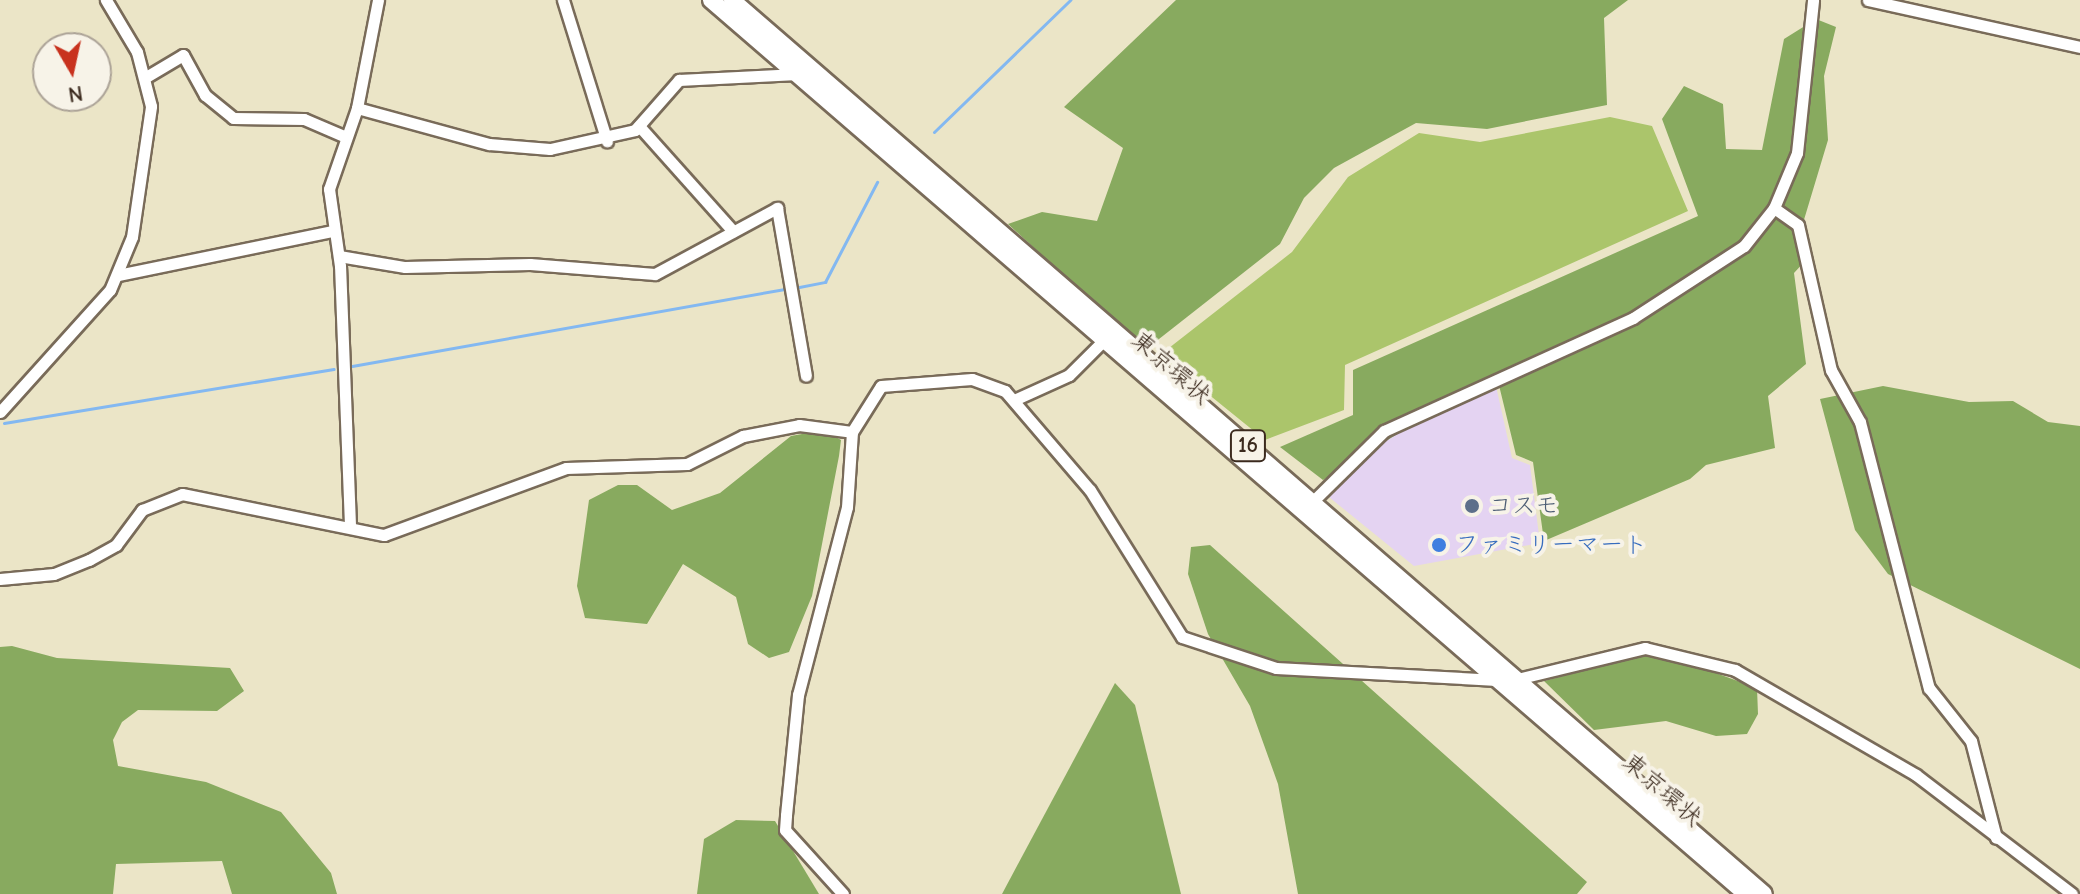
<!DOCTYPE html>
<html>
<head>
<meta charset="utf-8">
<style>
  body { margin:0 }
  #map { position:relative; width:2080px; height:894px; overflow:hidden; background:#ebe5c7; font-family:"Comic Neue","Klee One",sans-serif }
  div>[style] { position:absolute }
  .built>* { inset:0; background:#e4d3f2 }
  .green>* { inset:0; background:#abc56b }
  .forest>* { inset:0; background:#88aa5f }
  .stream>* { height:3px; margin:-1.5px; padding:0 1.5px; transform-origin:1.5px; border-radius:1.5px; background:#83b8f1 }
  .roads { filter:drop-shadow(2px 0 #796b59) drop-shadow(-2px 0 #796b59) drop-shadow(0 2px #796b59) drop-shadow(0 -2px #796b59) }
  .minor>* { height:11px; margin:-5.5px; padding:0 5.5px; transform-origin:5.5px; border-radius:5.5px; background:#fff }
  .highway>* { height:16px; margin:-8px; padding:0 8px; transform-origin:8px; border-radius:8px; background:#fff }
  .dots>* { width:22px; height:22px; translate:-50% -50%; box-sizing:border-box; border:4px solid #f7f3e8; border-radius:50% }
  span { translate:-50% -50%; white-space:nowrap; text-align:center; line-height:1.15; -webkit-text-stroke:8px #f7f3e8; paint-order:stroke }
  .shield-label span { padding:2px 6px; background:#f7f3e8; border:2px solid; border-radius:6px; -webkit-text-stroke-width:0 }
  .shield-label { font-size:22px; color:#3b2a1e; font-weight:700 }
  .street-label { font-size:24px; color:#3b2a1e }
  .service-label { font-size:24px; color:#4e5e75 }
  .left { translate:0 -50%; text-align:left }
  .shop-label { font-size:24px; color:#366cbe }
  .north { position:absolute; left:32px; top:32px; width:80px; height:80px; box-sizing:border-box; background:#f7f3e8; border:2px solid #aca397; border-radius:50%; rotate:171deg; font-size:22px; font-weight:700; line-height:32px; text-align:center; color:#3b2a1e }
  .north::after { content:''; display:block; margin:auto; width:28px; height:36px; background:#c8321e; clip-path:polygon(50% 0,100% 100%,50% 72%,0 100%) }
</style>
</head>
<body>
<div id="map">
  <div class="built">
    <div style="clip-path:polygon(1496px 386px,1512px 458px,1530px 465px,1540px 543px,1414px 566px,1324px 493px,1372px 443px)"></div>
  </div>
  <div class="green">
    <div style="clip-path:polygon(1610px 117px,1652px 126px,1688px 211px,1345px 365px,1344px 410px,1265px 440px,1160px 355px,1292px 252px,1348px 177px,1419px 133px,1480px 142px)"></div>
  </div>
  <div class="forest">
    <div style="clip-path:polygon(1176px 0,1628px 0,1604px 18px,1607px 105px,1487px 129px,1416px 123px,1334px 168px,1304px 198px,1280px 244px,1145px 350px,1008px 224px,1042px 212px,1097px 221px,1123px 148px,1064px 107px)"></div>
    <div style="clip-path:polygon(1816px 19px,1836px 27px,1824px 76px,1828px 140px,1797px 243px,1806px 260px,1794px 273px,1806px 364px,1768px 396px,1775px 448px,1706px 465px,1690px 479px,1544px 541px,1533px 462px,1516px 455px,1496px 373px,1323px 480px,1280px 447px,1353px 415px,1353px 370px,1698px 216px,1662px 119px,1684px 86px,1723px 104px,1726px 149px,1762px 150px,1784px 39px)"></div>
    <div style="clip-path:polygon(1883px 386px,1969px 402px,2013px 401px,2048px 422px,2080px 426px,2080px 669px,1888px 574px,1855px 530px,1820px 399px)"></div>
    <div style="clip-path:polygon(824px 430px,841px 440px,839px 456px,812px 596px,789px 652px,769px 658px,748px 644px,736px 597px,683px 564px,647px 624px,585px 618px,577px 586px,589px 500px,618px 485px,637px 485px,672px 510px,720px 493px,791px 436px)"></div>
    <div style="clip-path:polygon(1210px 545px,1587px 882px,1577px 894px,1298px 894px,1278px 784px,1250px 706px,1208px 634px,1188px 574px,1191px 547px)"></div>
    <div style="clip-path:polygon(12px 646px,57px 658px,230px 668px,244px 691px,217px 711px,138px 710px,122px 722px,113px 740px,118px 766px,206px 782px,281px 812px,331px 873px,337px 894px,232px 894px,222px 861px,116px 864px,113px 894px,0 894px,0 647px)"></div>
    <div style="clip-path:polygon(1658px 652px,1757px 688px,1758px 714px,1747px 734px,1716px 736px,1666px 721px,1594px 730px,1544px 681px)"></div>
    <div style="clip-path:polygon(1115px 683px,1135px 705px,1181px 894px,1002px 894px)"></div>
    <div style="clip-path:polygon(736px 820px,775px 821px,819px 894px,697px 894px,704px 839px)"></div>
  </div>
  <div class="stream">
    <div style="left:934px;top:132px;width:190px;rotate:-44.1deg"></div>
    <div style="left:794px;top:288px;width:32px;rotate:-11deg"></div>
    <div style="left:825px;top:282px;width:113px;rotate:-62.5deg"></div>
    <div style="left:352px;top:366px;width:441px;rotate:-10.1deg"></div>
    <div style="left:4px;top:423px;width:334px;rotate:-9.3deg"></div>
  </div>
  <div class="roads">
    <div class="minor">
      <div style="left:563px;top:0;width:148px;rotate:72.7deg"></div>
      <div style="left:1868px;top:0;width:217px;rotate:12.5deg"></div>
      <div style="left:146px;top:77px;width:43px;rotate:-30.7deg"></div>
      <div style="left:183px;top:55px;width:46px;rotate:61.2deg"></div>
      <div style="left:205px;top:95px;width:36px;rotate:39deg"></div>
      <div style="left:233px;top:118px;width:71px;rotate:0.8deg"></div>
      <div style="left:304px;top:119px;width:46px;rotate:23.2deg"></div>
      <div style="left:357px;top:108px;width:137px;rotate:15.3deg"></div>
      <div style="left:489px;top:144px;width:61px;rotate:4.7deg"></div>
      <div style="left:550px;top:149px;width:87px;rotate:-12.6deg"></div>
      <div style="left:635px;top:130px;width:67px;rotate:-48.7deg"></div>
      <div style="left:679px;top:80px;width:118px;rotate:-2.9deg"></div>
      <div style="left:639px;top:126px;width:141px;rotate:48.2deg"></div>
      <div style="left:1774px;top:208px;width:29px;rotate:35deg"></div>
      <div style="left:1798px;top:225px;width:149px;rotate:77.2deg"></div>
      <div style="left:1831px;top:370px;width:60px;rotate:60.9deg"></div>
      <div style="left:1860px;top:422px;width:275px;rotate:75.5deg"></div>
      <div style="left:1929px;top:688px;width:68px;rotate:51.6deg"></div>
      <div style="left:1971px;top:741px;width:100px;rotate:75.5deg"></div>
      <div style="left:339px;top:256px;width:67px;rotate:9.5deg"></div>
      <div style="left:405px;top:267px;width:125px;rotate:-1.4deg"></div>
      <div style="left:530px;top:264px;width:125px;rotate:4.6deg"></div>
      <div style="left:655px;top:274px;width:139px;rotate:-28.4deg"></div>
      <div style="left:777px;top:208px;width:170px;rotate:80.2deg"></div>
      <div style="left:118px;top:275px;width:218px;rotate:-11.6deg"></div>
      <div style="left:1014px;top:400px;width:60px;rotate:-24.4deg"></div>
      <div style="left:1069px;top:375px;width:48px;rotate:-45deg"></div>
      <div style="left:0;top:412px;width:164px;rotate:-48deg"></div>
      <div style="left:110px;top:290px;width:57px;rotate:-67.5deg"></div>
      <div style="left:132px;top:237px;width:132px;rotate:-81.7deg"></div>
      <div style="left:151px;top:106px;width:56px;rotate:-104.5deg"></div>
      <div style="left:137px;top:52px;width:61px;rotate:-120.8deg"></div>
      <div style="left:1308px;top:506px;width:107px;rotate:-44.6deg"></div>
      <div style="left:1384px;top:431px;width:273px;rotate:-24.4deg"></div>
      <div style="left:1633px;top:318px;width:132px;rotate:-33deg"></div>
      <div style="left:1744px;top:246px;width:48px;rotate:-51.7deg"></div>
      <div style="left:1774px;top:208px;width:60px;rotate:-67.3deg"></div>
      <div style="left:1797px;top:153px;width:154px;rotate:-84deg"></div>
      <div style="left:350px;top:525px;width:259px;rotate:-92.2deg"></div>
      <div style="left:340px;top:266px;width:78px;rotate:-98.1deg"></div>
      <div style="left:329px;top:189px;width:86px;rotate:-70.9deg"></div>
      <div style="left:357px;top:108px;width:110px;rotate:-79deg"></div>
      <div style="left:0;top:579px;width:54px;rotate:-5.3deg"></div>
      <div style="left:54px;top:574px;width:38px;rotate:-22deg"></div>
      <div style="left:89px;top:560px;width:31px;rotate:-29deg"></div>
      <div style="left:116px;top:545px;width:44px;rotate:-53.4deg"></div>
      <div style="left:142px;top:510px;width:43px;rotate:-21.8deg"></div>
      <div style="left:182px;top:494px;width:206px;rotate:11.5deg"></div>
      <div style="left:384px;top:535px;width:194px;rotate:-20.2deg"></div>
      <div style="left:566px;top:468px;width:121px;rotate:-1.9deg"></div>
      <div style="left:687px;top:464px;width:63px;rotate:-26.6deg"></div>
      <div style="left:743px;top:436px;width:57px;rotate:-11.1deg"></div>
      <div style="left:799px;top:425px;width:53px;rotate:7.5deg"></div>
      <div style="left:1517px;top:679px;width:132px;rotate:-13.6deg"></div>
      <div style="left:1645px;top:648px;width:93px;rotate:13.7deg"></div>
      <div style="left:1735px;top:670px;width:209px;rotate:30.1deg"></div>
      <div style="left:1916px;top:775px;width:196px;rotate:37.3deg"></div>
      <div style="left:843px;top:894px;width:86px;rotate:-132.2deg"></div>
      <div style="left:785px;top:830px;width:15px;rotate:-86deg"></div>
      <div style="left:786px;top:815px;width:121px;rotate:-84.3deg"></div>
      <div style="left:798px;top:695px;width:194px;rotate:-75.4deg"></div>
      <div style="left:847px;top:507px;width:75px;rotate:-86.2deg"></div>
      <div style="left:852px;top:432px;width:54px;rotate:-57.8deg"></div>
      <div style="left:881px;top:386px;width:91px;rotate:-4.4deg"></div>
      <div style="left:972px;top:379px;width:35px;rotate:20deg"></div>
      <div style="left:1005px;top:391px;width:130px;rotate:49.4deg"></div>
      <div style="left:1090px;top:490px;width:173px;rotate:58deg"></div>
      <div style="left:1182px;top:637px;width:99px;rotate:18.3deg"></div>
      <div style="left:1276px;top:668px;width:221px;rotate:3.1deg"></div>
    </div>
    <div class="highway">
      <div style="left:711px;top:0;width:1368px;rotate:40.82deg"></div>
      <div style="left:732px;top:0;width:1365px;rotate:40.9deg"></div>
    </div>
  </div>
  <div class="dots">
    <div style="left:1472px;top:506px;background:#5c6f8a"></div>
    <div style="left:1439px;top:545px;background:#3f7fe0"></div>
  </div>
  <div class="shield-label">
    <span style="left:1248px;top:446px">16</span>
  </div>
  <div class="street-label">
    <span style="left:1171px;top:368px;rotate:41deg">東京環状</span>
    <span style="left:1662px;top:790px;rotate:41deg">東京環状</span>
  </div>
  <div class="service-label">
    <span class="left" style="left:1488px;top:506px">コスモ</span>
  </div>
  <div class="shop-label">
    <span class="left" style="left:1455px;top:545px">ファミリーマート</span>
  </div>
  <div class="north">N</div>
</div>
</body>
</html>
